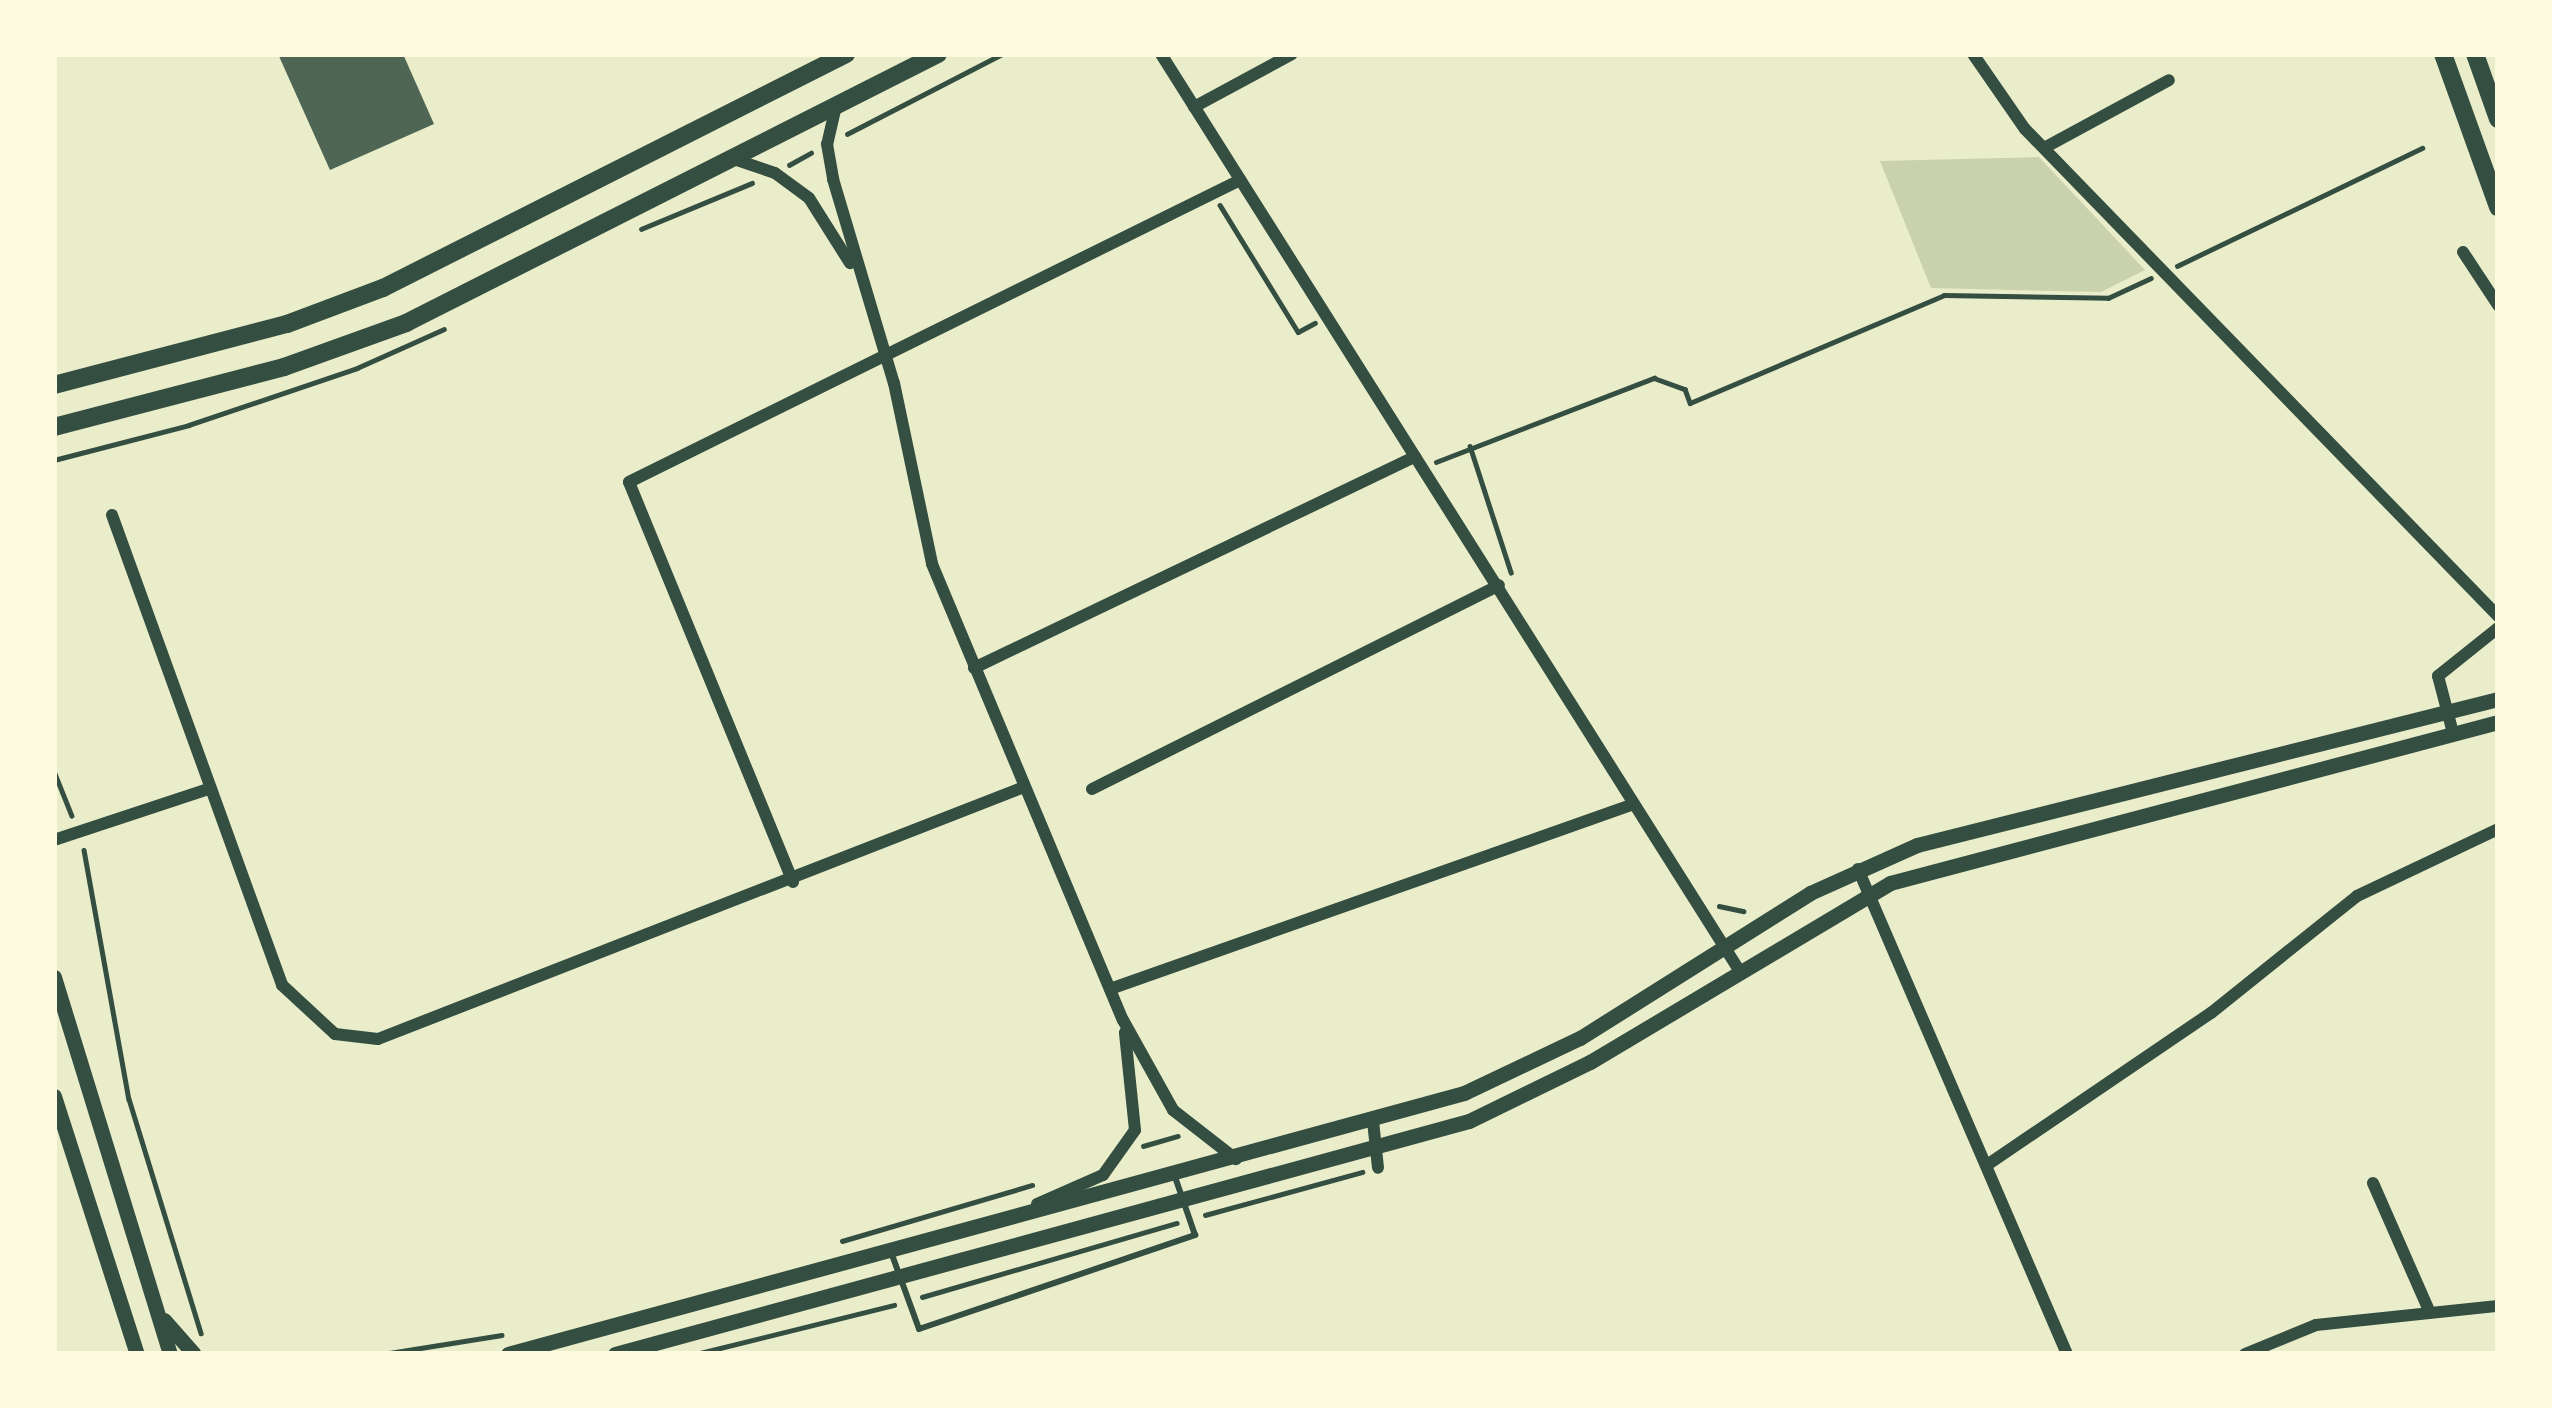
<!DOCTYPE html>
<html>
<head>
<meta charset="utf-8">
<style>
  body { margin:0 }
  #map { position:relative; width:2552px; height:1408px; overflow:hidden; background:#e9edc9; font-family:Karla,sans-serif }
  div>[style] { position:absolute }
  .green>* { inset:0; background:#cad2ad }
  .building>* { inset:0; background:#4f6655 }
  .path>* { height:4.5px; margin:-2.25px; padding:0 2.25px; transform-origin:2.25px; border-radius:2.25px; background:#344e41 }
  .service>* { height:6px; margin:-3px; padding:0 3px; transform-origin:3px; border-radius:3px; background:#344e41 }
  .minor>* { height:12px; margin:-6px; padding:0 6px; transform-origin:6px; border-radius:6px; background:#344e41 }
  .tertiary>* { height:15px; margin:-7.5px; padding:0 7.5px; transform-origin:7.5px; border-radius:7.5px; background:#344e41 }
  .secondary>* { height:18px; margin:-9px; padding:0 9px; transform-origin:9px; border-radius:9px; background:#344e41 }
  span { translate:-50% -50%; white-space:nowrap; text-align:center; line-height:1.15; -webkit-text-stroke:12px #fefae0; paint-order:stroke }
  .frame { position:absolute; inset:0; border:57px solid #fefae0; pointer-events:none }
</style>
</head>
<body>
<div id="map">
  <div class="green">
    <div style="clip-path:polygon(2039px 157px,2145px 270px,2101px 292px,1931px 288px,1880px 161px)"></div>
  </div>
  <div class="building">
    <div style="clip-path:polygon(278px 54px,403px 54px,434px 124px,330px 170px)"></div>
  </div>
  <div class="path">
    <div style="left:847px;top:134px;width:174px;rotate:-27.3deg"></div>
    <div style="left:789px;top:165px;width:25px;rotate:-29deg"></div>
    <div style="left:1220px;top:205px;width:149px;rotate:58.4deg"></div>
    <div style="left:1298px;top:332px;width:19px;rotate:-28deg"></div>
    <div style="left:641px;top:229px;width:120px;rotate:-22.5deg"></div>
    <div style="left:2177px;top:266px;width:272px;rotate:-25.7deg"></div>
    <div style="left:1470px;top:446px;width:133px;rotate:72deg"></div>
    <div style="left:54px;top:460px;width:139px;rotate:-14.5deg"></div>
    <div style="left:189px;top:425px;width:177px;rotate:-18.7deg"></div>
    <div style="left:357px;top:368px;width:95px;rotate:-24.1deg"></div>
    <div style="left:1436px;top:462px;width:234px;rotate:-21.1deg"></div>
    <div style="left:1654px;top:378px;width:33px;rotate:20deg"></div>
    <div style="left:1685px;top:389px;width:15px;rotate:70deg"></div>
    <div style="left:1690px;top:403px;width:276px;rotate:-23deg"></div>
    <div style="left:1944px;top:295px;width:164px;rotate:1deg"></div>
    <div style="left:2108px;top:298px;width:47px;rotate:-24.9deg"></div>
    <div style="left:54px;top:771px;width:48px;rotate:68.2deg"></div>
    <div style="left:84px;top:850px;width:253px;rotate:79.8deg"></div>
    <div style="left:129px;top:1099px;width:245px;rotate:72.9deg"></div>
    <div style="left:1719px;top:906px;width:25px;rotate:12deg"></div>
    <div style="left:1143px;top:1146px;width:36px;rotate:-16deg"></div>
    <div style="left:1205px;top:1215px;width:163px;rotate:-15.3deg"></div>
    <div style="left:842px;top:1241px;width:198px;rotate:-16.4deg"></div>
    <div style="left:922px;top:1297px;width:265px;rotate:-16.2deg"></div>
    <div style="left:383px;top:1354px;width:120px;rotate:-9.1deg"></div>
    <div style="left:696px;top:1354px;width:204px;rotate:-13.9deg"></div>
  </div>
  <div class="service">
    <div style="left:891px;top:1252px;width:82px;rotate:70deg"></div>
    <div style="left:919px;top:1329px;width:292px;rotate:-18.8deg"></div>
    <div style="left:1195px;top:1235px;width:61px;rotate:-109deg"></div>
  </div>
  <div class="minor">
    <div style="left:1161px;top:54px;width:1083px;rotate:57.75deg"></div>
    <div style="left:1973px;top:54px;width:91px;rotate:55.3deg"></div>
    <div style="left:2025px;top:129px;width:679px;rotate:45.84deg"></div>
    <div style="left:836px;top:106px;width:39px;rotate:103deg"></div>
    <div style="left:827px;top:144px;width:36px;rotate:80deg"></div>
    <div style="left:833px;top:179px;width:213px;rotate:73.4deg"></div>
    <div style="left:894px;top:383px;width:185px;rotate:78.1deg"></div>
    <div style="left:932px;top:564px;width:494px;rotate:67.3deg"></div>
    <div style="left:1123px;top:1020px;width:103px;rotate:60.9deg"></div>
    <div style="left:1173px;top:1110px;width:80px;rotate:37.9deg"></div>
    <div style="left:1194px;top:107px;width:111px;rotate:-28.4deg"></div>
    <div style="left:2044px;top:148px;width:142px;rotate:-28.5deg"></div>
    <div style="left:731px;top:158px;width:46px;rotate:18.8deg"></div>
    <div style="left:775px;top:173px;width:42px;rotate:36.3deg"></div>
    <div style="left:809px;top:198px;width:77px;rotate:57.8deg"></div>
    <div style="left:2463px;top:252px;width:64px;rotate:56.6deg"></div>
    <div style="left:112px;top:515px;width:500px;rotate:70.1deg"></div>
    <div style="left:282px;top:985px;width:72px;rotate:42.8deg"></div>
    <div style="left:335px;top:1034px;width:43px;rotate:6.6deg"></div>
    <div style="left:378px;top:1039px;width:693px;rotate:-21.31deg"></div>
    <div style="left:974px;top:668px;width:489px;rotate:-25.6deg"></div>
    <div style="left:2453px;top:733px;width:59px;rotate:-104.7deg"></div>
    <div style="left:2438px;top:676px;width:77px;rotate:-38.7deg"></div>
    <div style="left:1092px;top:789px;width:455px;rotate:-26.6deg"></div>
    <div style="left:54px;top:840px;width:165px;rotate:-18.3deg"></div>
    <div style="left:1858px;top:869px;width:528px;rotate:66.69deg"></div>
    <div style="left:793px;top:882px;width:432px;rotate:-112.3deg"></div>
    <div style="left:629px;top:482px;width:682px;rotate:-26.3deg"></div>
    <div style="left:1110px;top:989px;width:553px;rotate:-19.45deg"></div>
    <div style="left:1373px;top:1121px;width:47px;rotate:83.9deg"></div>
    <div style="left:1987px;top:1165px;width:271px;rotate:-34.2deg"></div>
    <div style="left:2211px;top:1013px;width:187px;rotate:-38.7deg"></div>
    <div style="left:2357px;top:896px;width:156px;rotate:-25.4deg"></div>
    <div style="left:2373px;top:1183px;width:137px;rotate:66.3deg"></div>
    <div style="left:1037px;top:1204px;width:72px;rotate:-23.7deg"></div>
    <div style="left:1103px;top:1175px;width:55px;rotate:-54.6deg"></div>
    <div style="left:1135px;top:1130px;width:98px;rotate:-95.9deg"></div>
    <div style="left:2245px;top:1354px;width:77px;rotate:-22.2deg"></div>
    <div style="left:2316px;top:1325px;width:183px;rotate:-6deg"></div>
  </div>
  <div class="tertiary">
    <div style="left:54px;top:977px;width:394px;rotate:72.9deg"></div>
    <div style="left:54px;top:1096px;width:271px;rotate:72.2deg"></div>
    <div style="left:164px;top:1320px;width:45px;rotate:48.6deg"></div>
    <div style="left:508px;top:1354px;width:991px;rotate:-15.27deg"></div>
    <div style="left:1464px;top:1093px;width:128px;rotate:-25.4deg"></div>
    <div style="left:1580px;top:1038px;width:272px;rotate:-32.2deg"></div>
    <div style="left:1810px;top:893px;width:117px;rotate:-24.2deg"></div>
    <div style="left:1917px;top:845px;width:599px;rotate:-14.11deg"></div>
    <div style="left:615px;top:1354px;width:885px;rotate:-15.26deg"></div>
    <div style="left:1469px;top:1121px;width:135px;rotate:-26deg"></div>
    <div style="left:1590px;top:1062px;width:349px;rotate:-30.8deg"></div>
    <div style="left:1890px;top:883px;width:629px;rotate:-14.83deg"></div>
  </div>
  <div class="secondary">
    <div style="left:2443px;top:54px;width:163px;rotate:70.2deg"></div>
    <div style="left:2475px;top:54px;width:69px;rotate:70.5deg"></div>
    <div style="left:54px;top:385px;width:241px;rotate:-14.7deg"></div>
    <div style="left:287px;top:324px;width:103px;rotate:-20.6deg"></div>
    <div style="left:383px;top:288px;width:519px;rotate:-26.81deg"></div>
    <div style="left:54px;top:427px;width:238px;rotate:-14.6deg"></div>
    <div style="left:284px;top:367px;width:130px;rotate:-19.8deg"></div>
    <div style="left:406px;top:323px;width:596px;rotate:-26.82deg"></div>
  </div>
  <div class="frame"></div>
</div>
</body>
</html>
